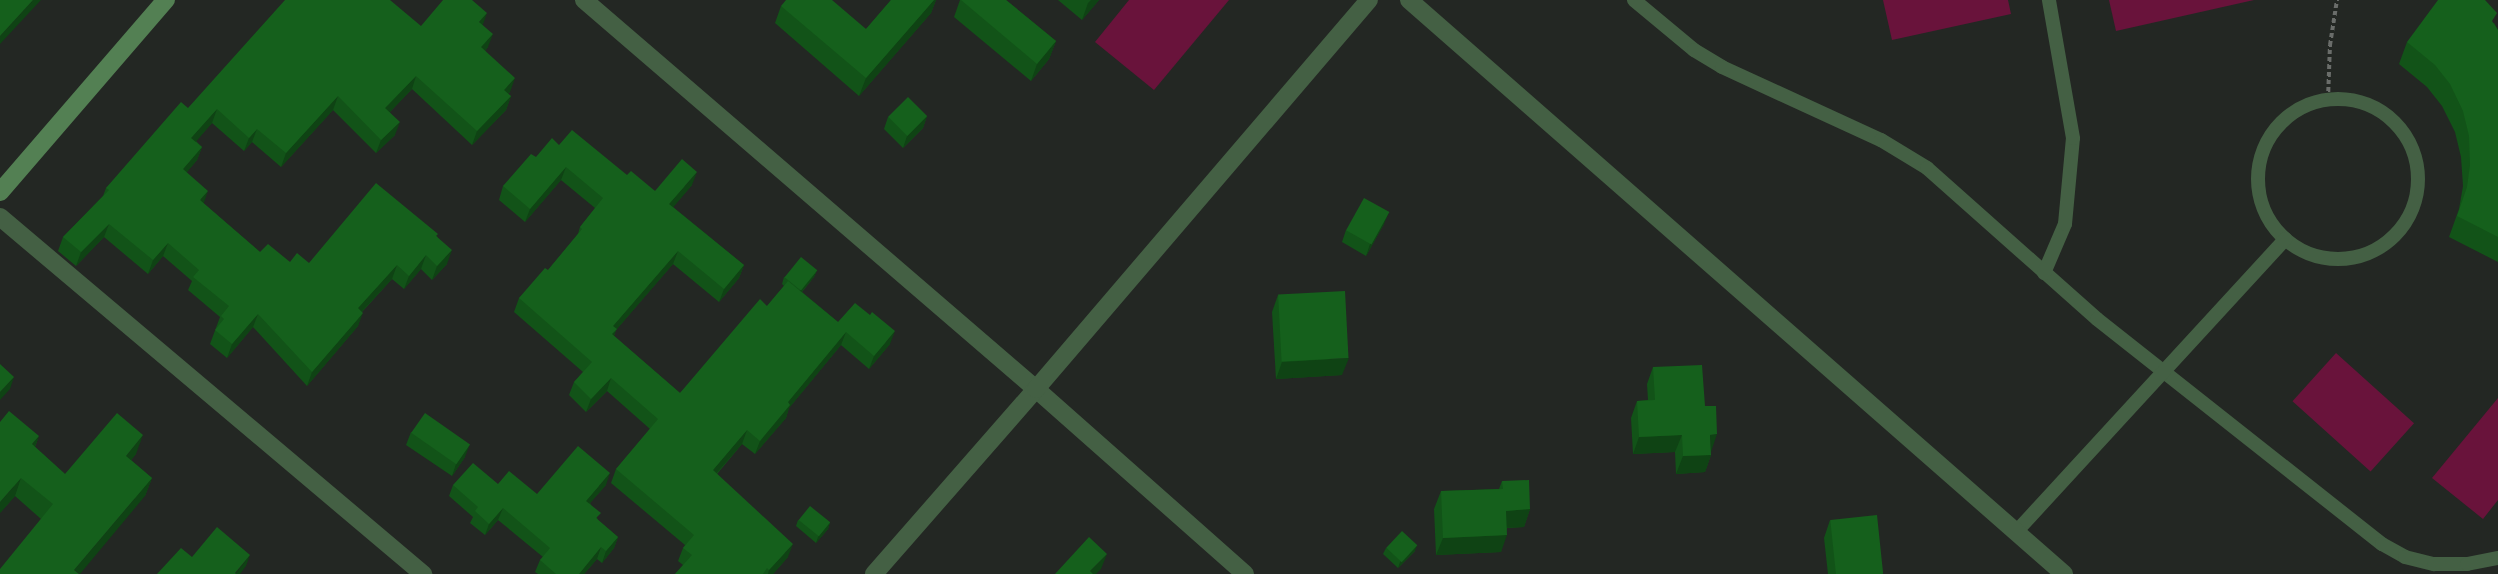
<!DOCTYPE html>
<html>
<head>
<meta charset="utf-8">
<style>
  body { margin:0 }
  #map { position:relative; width:2498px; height:574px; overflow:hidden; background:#232723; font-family:"Public Sans",sans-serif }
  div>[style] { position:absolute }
  .green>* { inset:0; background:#69133b; transform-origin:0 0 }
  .path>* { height:4px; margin-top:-2px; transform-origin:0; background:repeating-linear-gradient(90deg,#6a6d6a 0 4.5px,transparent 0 7.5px) }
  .lane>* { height:14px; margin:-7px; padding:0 7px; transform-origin:7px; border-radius:7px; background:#446044 }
  .lane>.ring { margin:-7px; padding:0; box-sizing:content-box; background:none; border:14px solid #446044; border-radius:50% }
  .street>* { height:18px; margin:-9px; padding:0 9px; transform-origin:9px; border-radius:9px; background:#446044 }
  .secondary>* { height:18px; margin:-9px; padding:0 9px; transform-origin:9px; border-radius:9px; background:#538053 }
  .wall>* { inset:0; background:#125318 }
  .shaded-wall>* { inset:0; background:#0f4314 }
  .building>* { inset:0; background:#15601c; transform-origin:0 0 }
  span { translate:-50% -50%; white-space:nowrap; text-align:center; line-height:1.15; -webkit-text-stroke:5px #0e0f0e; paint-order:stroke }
</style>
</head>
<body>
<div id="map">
  <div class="green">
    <div style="clip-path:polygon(1129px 0,1229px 0,1154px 90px,1095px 42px)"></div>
    <div style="clip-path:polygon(1883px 0,2008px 0,2011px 14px,1892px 40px)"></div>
    <div style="clip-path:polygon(2109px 0,2254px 0,2116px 31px)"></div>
    <div style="left:2336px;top:353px;width:105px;height:65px;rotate:42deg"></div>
    <div style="clip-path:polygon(2498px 398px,2498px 500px,2483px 519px,2432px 478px)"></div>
  </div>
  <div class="path">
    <div style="left:2328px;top:99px;width:54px;rotate:-87.9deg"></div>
    <div style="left:2330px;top:45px;width:46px;rotate:-81.2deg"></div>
  </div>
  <div class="lane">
    <div style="left:1634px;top:0;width:78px;rotate:39.8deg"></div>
    <div style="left:1694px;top:50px;width:33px;rotate:31deg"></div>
    <div style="left:1722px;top:67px;width:175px;rotate:24.7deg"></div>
    <div style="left:1881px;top:140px;width:54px;rotate:31.3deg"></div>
    <div style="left:1927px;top:168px;width:227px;rotate:41.6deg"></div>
    <div style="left:2097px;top:319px;width:363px;rotate:38.3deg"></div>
    <div style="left:2382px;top:544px;width:26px;rotate:29deg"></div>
    <div style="left:2405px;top:557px;width:30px;rotate:14deg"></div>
    <div style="left:2434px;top:564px;width:33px"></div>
    <div style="left:2467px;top:564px;width:32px;rotate:-11deg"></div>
    <div class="ring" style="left:2258px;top:99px;width:146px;height:146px"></div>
    <div style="left:2044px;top:273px;width:53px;rotate:-66.8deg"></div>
    <div style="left:2065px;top:224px;width:86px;rotate:-84.7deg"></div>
    <div style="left:2073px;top:138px;width:140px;rotate:-99.9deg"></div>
    <div style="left:2016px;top:532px;width:398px;rotate:-47.4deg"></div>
  </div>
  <div class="street">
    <div style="left:584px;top:0;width:596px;rotate:40.72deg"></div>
    <div style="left:1036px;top:389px;width:279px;rotate:41.5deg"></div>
    <div style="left:1409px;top:0;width:871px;rotate:41.23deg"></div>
    <div style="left:0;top:217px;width:554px;rotate:40.16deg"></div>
    <div style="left:874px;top:574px;width:246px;rotate:-48.8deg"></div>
    <div style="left:1036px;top:389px;width:512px;rotate:-49.44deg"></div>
  </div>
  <div class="secondary">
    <div style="left:0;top:192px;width:254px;rotate:-49.2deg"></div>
  </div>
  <div class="wall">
    <div style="clip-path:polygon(891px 0,936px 0,931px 13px,859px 96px,775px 23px,781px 6px,866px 29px)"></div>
    <div style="clip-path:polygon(960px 0,1006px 0,1056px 41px,1049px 59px,1031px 81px,954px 17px)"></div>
    <div style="clip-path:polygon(1058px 0,1099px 0,1082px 20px)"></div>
    <div style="clip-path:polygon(2494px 23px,2498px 30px,2498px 262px,2449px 237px,2459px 209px,2463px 186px,2461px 157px,2455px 132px,2442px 106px,2427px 87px,2399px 64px,2407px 42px)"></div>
    <div style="clip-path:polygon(483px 25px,488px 47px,485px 51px,510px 92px,508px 94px,511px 96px,506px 110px,472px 145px,412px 89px,390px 112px,395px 135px,376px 153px,333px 110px,281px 167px,252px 142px,244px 151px,212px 123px,196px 141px,202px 147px,197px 160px,186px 173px,203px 203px,260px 252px,290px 262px,309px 263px,437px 236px,447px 264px,432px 280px,421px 269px,404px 289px,392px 279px,362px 312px,358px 326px,307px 386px,253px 327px,227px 358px,210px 344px,220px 317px,188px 290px,192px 281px,163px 256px,148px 274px,104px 237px,76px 266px,58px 251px,63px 237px,103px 196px,106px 188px,188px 108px,421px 26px)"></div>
    <div style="clip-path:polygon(927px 116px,923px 128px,903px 148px,884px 129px,888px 117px)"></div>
    <div style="clip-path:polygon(559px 145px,627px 175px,655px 191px,692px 185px,673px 207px,744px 265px,739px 278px,719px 302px,673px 264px,616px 330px,614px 336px,680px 393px,767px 306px,784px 286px,782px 284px,784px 277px,817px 270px,814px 277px,802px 292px,838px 322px,890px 344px,869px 369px,841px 345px,789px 408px,786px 418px,755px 454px,742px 444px,717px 474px,788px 557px,773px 574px,675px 574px,683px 565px,678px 561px,683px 548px,685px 545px,611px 483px,616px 469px,650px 429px,607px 391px,586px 412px,569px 395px,574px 382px,583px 372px,514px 312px,519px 298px,548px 270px,578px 234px,580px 227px,595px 208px,561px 180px,525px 222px,499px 200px,503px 186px,536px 157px)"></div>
    <div style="clip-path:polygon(1384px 224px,1366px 256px,1342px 242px,1346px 230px)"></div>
    <div style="clip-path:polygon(1278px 295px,1342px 375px,1276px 379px,1272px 312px)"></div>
    <div style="clip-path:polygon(1653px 367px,1705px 406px,1711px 455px,1705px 472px,1676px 474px,1675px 452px,1633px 454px,1631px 418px,1637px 401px,1648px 400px,1647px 384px)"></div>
    <div style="clip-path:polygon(411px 432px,465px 457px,452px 476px,406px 445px)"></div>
    <div style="clip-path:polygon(39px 436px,35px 447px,65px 474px,136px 454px,131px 460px,152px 478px,145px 496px,41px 519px,15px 496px,0 513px)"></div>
    <div style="clip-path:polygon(1502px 481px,1530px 509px,1524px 527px,1507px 528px,1501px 552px,1436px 555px,1434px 509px,1441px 491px,1499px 489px)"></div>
    <div style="clip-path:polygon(498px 484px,537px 494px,606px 485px,590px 503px,598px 520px,618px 537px,614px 548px,602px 563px,597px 559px,584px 574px,538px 574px,535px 572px,540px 560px,543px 557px,498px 520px,485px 535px,470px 523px,473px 517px,449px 496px,453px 485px)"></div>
    <div style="clip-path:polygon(798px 520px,830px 522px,828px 529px,816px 543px,796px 526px)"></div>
    <div style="clip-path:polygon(1830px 520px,1883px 574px,1828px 574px,1824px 538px)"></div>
    <div style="clip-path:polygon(1386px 548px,1415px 551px,1398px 568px,1383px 554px)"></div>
  </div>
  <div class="shaded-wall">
    <div style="clip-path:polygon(33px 0,41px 0,0 44px,0 36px)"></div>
    <div style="clip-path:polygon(934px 0,936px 0,931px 13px,859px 96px,866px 78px)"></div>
    <div style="clip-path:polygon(1091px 0,1099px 0,1082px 20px,1088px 3px)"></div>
    <div style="clip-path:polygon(487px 13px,482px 27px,479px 22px)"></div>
    <div style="clip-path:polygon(493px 34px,488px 47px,476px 61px,481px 47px)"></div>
    <div style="clip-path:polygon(1056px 41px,1049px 59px,1031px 81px,1037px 64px)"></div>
    <div style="clip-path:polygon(416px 76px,412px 89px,381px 121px,385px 108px)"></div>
    <div style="clip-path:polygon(515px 78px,510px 92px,499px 103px,504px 90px)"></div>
    <div style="clip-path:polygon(338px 96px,333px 110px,281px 167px,286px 153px)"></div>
    <div style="clip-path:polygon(511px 96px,506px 110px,472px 145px,477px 131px)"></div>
    <div style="clip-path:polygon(217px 109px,212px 123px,187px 152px,191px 138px)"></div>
    <div style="clip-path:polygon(927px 116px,923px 128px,903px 148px,907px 136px)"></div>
    <div style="clip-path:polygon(400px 122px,395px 135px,376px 153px,381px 140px)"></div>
    <div style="clip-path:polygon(257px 129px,252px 142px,244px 151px,249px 138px)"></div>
    <div style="clip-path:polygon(202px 147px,197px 160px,178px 183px,183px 169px)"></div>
    <div style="clip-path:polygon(566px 167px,561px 180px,525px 222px,530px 209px)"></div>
    <div style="clip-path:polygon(697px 172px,692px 185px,665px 217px,669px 204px)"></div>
    <div style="clip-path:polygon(208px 191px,203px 205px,200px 200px)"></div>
    <div style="clip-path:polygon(1389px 212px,1384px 224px,1366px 256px,1370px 244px)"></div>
    <div style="clip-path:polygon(109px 224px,104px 237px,76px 266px,81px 252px)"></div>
    <div style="clip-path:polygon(168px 243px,163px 256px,148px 274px,153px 260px)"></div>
    <div style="clip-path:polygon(452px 250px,447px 264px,432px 280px,437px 266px)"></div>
    <div style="clip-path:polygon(678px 251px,673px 264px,616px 330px,612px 342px,607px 347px,613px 326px)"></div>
    <div style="clip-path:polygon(426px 255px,421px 269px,404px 289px,409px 276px)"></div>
    <div style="clip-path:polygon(397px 265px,392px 279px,353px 321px,358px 308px)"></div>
    <div style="clip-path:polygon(744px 265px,739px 278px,719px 302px,724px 289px)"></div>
    <div style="clip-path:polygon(817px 270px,814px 277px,797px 297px,800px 290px)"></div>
    <div style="clip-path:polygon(363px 313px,358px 326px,307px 386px,312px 372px)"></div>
    <div style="clip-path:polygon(258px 314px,253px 327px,227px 358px,232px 344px)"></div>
    <div style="clip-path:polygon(895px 331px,890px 344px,869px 369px,874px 356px)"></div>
    <div style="clip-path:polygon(846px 332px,841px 345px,789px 408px,786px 418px,755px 454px,760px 441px,788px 402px)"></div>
    <div style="clip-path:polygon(1349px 358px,1342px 375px,1276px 379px,1282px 362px)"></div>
    <div style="clip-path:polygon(14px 377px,10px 389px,0 400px,0 392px)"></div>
    <div style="clip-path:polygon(611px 378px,607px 391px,586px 412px,591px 399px)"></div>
    <div style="clip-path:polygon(747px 430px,742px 444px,708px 483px,713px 470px)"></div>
    <div style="clip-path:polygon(1717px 434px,1711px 452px,1710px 435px)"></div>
    <div style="clip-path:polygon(143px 435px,136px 454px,119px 474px,126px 456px)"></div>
    <div style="clip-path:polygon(1682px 435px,1675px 452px,1633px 454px,1639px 437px)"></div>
    <div style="clip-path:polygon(39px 436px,32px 454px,32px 444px)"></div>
    <div style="clip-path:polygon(470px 444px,465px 457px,452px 476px,456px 464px)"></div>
    <div style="clip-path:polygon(1711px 455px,1705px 472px,1676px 474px,1683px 456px)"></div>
    <div style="clip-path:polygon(610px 473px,606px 485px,582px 512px,586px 501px)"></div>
    <div style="clip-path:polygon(21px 478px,15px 496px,0 513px,0 502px)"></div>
    <div style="clip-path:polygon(152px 478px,145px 496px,80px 574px,74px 570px)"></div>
    <div style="clip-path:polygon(503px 508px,498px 520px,485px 535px,489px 524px)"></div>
    <div style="clip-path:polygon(1530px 509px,1524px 527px,1500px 528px,1506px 511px)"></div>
    <div style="clip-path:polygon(830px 522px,828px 529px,816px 543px,818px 537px)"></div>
    <div style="clip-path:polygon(1507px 535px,1501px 552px,1436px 555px,1443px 538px)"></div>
    <div style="clip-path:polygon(618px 537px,614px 548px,602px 563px,606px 551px)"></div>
    <div style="clip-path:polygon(793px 544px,788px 557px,773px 574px,768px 574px,769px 570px)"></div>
    <div style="clip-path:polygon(1417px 545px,1415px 551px,1398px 568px,1400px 562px)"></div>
    <div style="clip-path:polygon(601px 547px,597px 559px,584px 574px,579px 574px)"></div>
    <div style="clip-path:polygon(1107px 554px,1101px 569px,1096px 574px,1089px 574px,1090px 571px)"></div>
    <div style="clip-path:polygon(250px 555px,246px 566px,240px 574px,235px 574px)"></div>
  </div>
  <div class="building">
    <div style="clip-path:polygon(0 0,33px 0,0 36px)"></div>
    <div style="clip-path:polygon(285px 0,390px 0,421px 26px,443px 0,472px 0,487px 13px,479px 22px,493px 34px,481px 47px,515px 78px,504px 90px,511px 96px,477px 131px,416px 76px,385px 108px,400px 122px,381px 140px,338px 96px,286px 153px,257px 129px,249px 138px,217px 109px,191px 138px,202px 147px,183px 169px,208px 191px,200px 200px,260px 252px,268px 244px,290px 262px,297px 253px,309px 263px,376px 183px,438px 234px,436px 236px,452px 250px,437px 266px,426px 255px,409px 276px,397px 265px,358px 308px,363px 313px,312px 372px,258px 314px,232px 344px,215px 330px,224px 319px,221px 316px,229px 306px,193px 277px,199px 270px,168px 243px,153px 260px,109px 224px,81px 252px,63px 237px,109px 190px,106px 188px,181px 102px,188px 108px)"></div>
    <div style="clip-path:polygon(786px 0,832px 0,866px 29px,891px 0,934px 0,866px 78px,781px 6px)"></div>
    <div style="clip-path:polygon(961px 0,1006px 0,1056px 41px,1037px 64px)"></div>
    <div style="clip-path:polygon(2438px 0,2485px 0,2497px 13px,2492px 21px,2498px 30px,2498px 237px,2457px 216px,2467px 187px,2470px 165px,2469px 136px,2463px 111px,2450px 84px,2435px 65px,2407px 42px)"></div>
    <div style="left:908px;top:97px;width:27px;height:28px;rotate:45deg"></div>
    <div style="clip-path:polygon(572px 130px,627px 175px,631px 171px,655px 191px,682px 159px,697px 172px,669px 204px,744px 265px,724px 289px,678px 251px,613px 326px,617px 329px,612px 334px,680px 393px,760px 299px,767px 306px,788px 281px,838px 322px,855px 303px,870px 315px,872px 312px,895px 331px,874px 356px,846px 332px,788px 402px,790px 405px,760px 441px,747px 430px,713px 470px,793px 544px,769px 570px,767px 568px,763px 574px,675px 574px,692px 555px,683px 548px,694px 535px,616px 469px,658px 419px,611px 378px,591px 399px,574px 382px,592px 362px,519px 298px,545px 268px,548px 270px,582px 229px,580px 227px,603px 198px,566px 167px,530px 209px,503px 186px,531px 154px,536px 157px,552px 138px,559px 145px)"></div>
    <div style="left:1364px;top:198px;width:29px;height:37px;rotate:29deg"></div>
    <div style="left:801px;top:257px;width:21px;height:26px;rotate:39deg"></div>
    <div style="left:1345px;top:291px;width:67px;height:67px;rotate:87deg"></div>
    <div style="clip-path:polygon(0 364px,14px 377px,0 392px)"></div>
    <div style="clip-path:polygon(1702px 365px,1705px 406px,1716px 406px,1717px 434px,1710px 435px,1711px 455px,1683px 456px,1682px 435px,1639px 437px,1637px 401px,1655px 400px,1653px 367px)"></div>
    <div style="clip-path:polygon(9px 411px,39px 436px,32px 444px,65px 474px,117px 413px,143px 435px,126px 456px,152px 478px,74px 570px,79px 574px,0 574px,0 569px,53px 504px,21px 478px,0 502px,0 422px)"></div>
    <div style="left:425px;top:413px;width:55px;height:24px;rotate:35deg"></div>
    <div style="clip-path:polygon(578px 446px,610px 473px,586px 501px,601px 513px,596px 518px,618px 537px,606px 551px,601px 547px,579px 574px,556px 574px,540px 560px,550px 548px,503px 508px,489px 524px,475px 511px,478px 507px,453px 485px,473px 463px,498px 484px,509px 471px,537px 494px)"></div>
    <div style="clip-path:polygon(1529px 480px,1530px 509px,1506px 511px,1507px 535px,1443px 538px,1441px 491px,1503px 489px,1502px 481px)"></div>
    <div style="left:810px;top:506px;width:26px;height:18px;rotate:39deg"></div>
    <div style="left:1877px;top:515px;width:59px;height:47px;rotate:84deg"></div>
    <div style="clip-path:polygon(217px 527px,250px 555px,235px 573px,236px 574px,157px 574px,181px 548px,192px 557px)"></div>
    <div style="left:1402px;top:531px;width:21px;height:23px;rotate:43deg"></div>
    <div style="clip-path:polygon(1089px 537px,1107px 554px,1090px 571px,1093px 574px,1055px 574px)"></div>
  </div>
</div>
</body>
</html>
